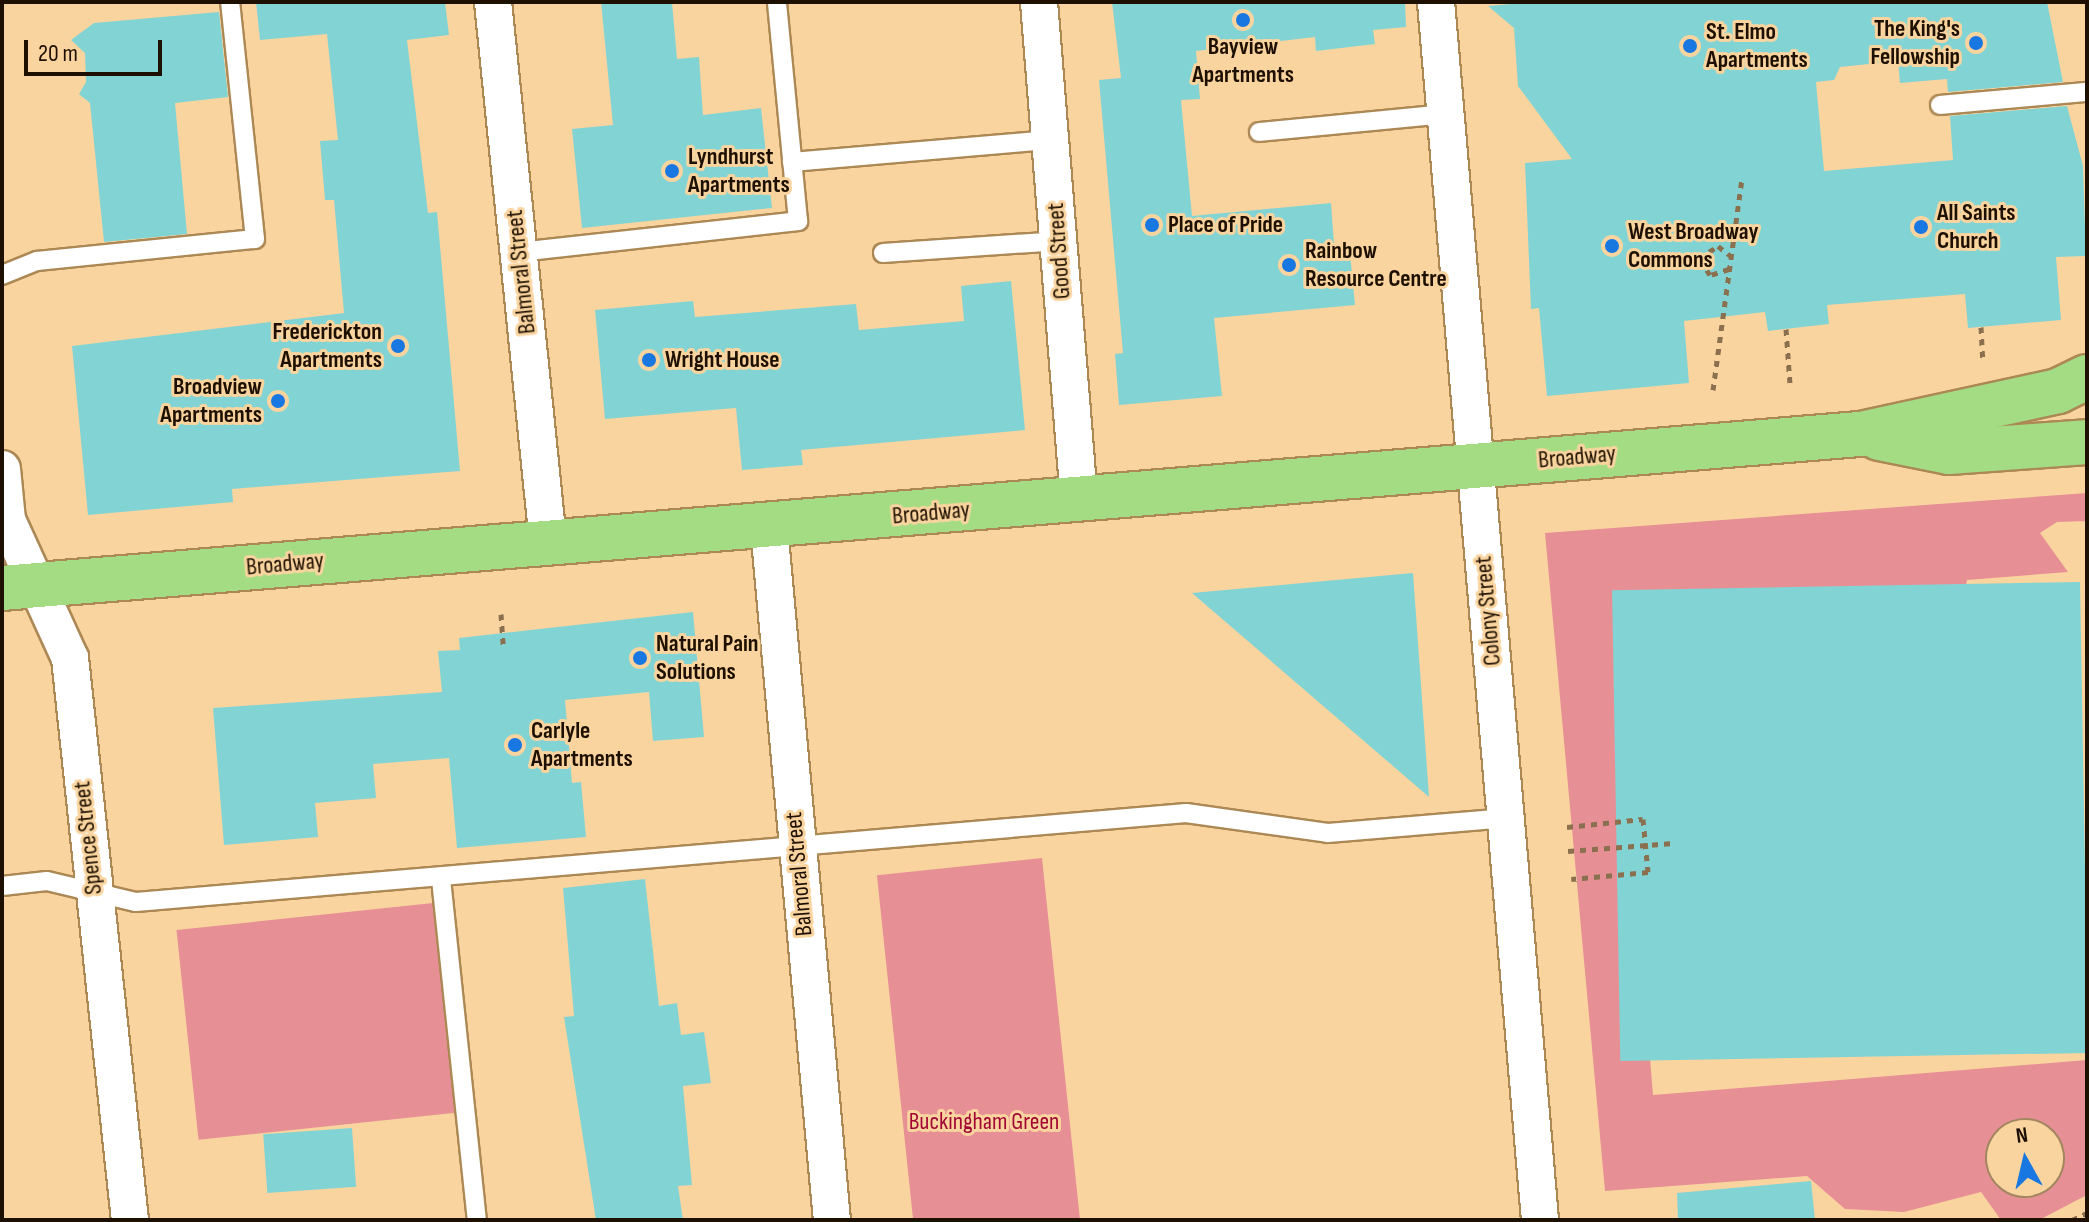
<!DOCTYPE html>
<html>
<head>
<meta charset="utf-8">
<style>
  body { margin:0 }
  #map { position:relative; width:2089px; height:1222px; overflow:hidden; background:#fad49f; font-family:"Sofia Sans Condensed",sans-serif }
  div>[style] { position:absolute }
  .green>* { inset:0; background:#e69096; transform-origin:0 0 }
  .building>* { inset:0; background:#82d4d4; transform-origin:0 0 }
  .path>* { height:5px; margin-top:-2.5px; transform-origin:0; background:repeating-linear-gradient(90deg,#8a704e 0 6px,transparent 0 12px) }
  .roads { filter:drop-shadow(2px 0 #ac8855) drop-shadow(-2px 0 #ac8855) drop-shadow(0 2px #ac8855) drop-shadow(0 -2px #ac8855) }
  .service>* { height:18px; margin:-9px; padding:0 9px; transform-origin:9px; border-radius:9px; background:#fff }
  .minor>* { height:36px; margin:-18px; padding:0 18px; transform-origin:18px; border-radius:18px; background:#fff }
  .trunk>* { height:44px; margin:-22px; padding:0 22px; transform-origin:22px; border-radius:22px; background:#a4dc84 }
  .dots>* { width:22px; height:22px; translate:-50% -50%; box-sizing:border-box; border:4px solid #fad49f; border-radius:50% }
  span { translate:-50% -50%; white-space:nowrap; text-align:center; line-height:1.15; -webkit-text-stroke:6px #fad49f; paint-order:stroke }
  .poi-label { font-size:24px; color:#1e1000; font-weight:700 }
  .right { translate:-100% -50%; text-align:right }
  .left { translate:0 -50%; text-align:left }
  .street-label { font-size:24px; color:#1e1000 }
  .park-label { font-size:24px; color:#a10533 }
  .frame { position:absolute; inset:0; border:4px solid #1e1000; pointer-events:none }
  .north { position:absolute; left:1985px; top:1118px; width:80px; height:80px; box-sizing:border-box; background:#fad49f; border:2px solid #a2865f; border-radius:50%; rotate:352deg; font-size:22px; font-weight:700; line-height:32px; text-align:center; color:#1e1000 }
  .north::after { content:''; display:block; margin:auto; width:28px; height:36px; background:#1877e0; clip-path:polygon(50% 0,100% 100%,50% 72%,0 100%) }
  .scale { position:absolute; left:24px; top:40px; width:138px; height:36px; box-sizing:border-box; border:4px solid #1e1000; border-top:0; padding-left:10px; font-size:24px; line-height:28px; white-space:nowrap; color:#1e1000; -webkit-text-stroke:6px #fad49f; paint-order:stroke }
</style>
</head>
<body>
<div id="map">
  <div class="green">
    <div style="clip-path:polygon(evenodd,2087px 493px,2087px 521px,2057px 522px,2040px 533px,2068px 572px,1967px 580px,1965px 591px,1614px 620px,1653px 1095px,2087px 1060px,2087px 1195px,2039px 1220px,2001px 1220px,1981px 1192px,1904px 1212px,1845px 1209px,1807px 1176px,1605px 1191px,1545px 533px,2087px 493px,2001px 1134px,2049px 1134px,2049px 1182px,2001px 1182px,2001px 1134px)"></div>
    <div style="left:1042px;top:858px;width:364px;height:166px;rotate:84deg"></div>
    <div style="left:443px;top:902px;width:211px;height:268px;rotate:84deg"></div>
  </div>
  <div class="building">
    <div style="clip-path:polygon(256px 2px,445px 2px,449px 35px,407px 40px,428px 213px,437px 212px,460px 471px,232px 489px,233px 502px,88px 515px,72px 346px,344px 313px,334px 200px,325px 200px,320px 141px,338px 140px,327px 34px,260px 40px)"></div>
    <div style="clip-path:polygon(601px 2px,672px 2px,677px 59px,699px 57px,703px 115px,761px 108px,772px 208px,582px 228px,572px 129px,613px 125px)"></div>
    <div style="clip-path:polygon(1112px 2px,1405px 2px,1406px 27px,1373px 30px,1375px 44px,1316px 51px,1315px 37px,1196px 51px,1200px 99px,1181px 100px,1192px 216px,1331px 203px,1334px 244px,1349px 243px,1355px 305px,1214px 318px,1222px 396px,1119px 405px,1115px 354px,1123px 353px,1099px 80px,1121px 78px)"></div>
    <div style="clip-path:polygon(1535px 2px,2047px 2px,2063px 82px,1948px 92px,1947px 79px,1900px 83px,1898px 61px,1840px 67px,1834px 80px,1816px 82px,1824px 171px,1953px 160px,1950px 116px,2067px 106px,2083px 166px,2086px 256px,2056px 257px,2061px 320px,1968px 328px,1965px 294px,1827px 305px,1829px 324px,1768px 331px,1765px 312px,1684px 321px,1689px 383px,1547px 396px,1539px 308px,1531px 309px,1525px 163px,1572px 159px,1518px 86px,1514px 28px,1488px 6px)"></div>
    <div style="clip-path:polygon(219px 12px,228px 97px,175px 103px,187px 234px,104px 242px,90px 103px,79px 94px,86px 82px,85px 53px,71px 40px,94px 23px)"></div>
    <div style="clip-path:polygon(1011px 281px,1025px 430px,801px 450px,803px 465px,742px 470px,736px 408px,605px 419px,595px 310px,693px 301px,695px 317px,856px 304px,859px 330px,964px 321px,961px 286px)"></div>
    <div style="clip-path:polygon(1413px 573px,1429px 797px,1192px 593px)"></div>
    <div style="left:2080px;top:582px;width:471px;height:468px;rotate:89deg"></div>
    <div style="clip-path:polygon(693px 612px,704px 737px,653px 741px,649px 692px,565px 700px,572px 783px,581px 782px,586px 837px,457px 848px,449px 758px,373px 764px,376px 798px,315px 803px,318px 837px,224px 845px,213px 708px,442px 692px,438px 651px,460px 650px,459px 638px)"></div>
    <div style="clip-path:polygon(645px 879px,659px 1006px,677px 1003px,681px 1035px,704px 1032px,711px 1083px,683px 1086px,692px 1185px,678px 1186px,683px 1220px,596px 1220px,564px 1017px,574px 1016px,563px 888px)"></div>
    <div style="left:352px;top:1128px;width:59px;height:89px;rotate:86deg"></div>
    <div style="clip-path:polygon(1811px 1181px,1815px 1220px,1678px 1220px,1677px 1193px)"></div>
  </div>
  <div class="path">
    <div style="left:1729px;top:269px;width:20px;rotate:162deg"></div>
    <div style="left:1710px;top:275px;width:20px;rotate:-123deg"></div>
    <div style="left:1699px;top:258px;width:22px;rotate:-32deg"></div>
    <div style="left:1718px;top:246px;width:16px;rotate:38deg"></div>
    <div style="left:1981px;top:327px;width:34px;rotate:87deg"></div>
    <div style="left:1786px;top:329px;width:54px;rotate:85.8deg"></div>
    <div style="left:1713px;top:390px;width:214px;rotate:-82.2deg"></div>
    <div style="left:501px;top:614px;width:32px;rotate:86deg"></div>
    <div style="left:1567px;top:827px;width:76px;rotate:-6deg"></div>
    <div style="left:1643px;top:819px;width:53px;rotate:84.6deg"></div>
    <div style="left:1648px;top:872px;width:77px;rotate:174.8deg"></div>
    <div style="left:1568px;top:851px;width:106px;rotate:-4.3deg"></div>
    <div style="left:2072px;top:1220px;width:17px;rotate:-25deg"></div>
  </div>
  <div class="roads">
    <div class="service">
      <div style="left:1940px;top:105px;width:148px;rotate:-5.1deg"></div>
      <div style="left:1259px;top:132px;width:189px;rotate:-5.5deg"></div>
      <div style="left:792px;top:162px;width:259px;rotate:-4.9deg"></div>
      <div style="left:519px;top:252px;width:281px;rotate:-6.3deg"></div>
      <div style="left:798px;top:221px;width:220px;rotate:-95.5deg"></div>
      <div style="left:883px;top:253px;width:174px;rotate:-3.9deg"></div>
      <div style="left:2px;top:275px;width:38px;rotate:-22deg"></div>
      <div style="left:37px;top:261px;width:219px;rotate:-5.8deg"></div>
      <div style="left:255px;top:239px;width:238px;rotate:-96deg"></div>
      <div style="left:441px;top:879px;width:343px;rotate:84deg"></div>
      <div style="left:2px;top:886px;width:45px;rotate:-6.3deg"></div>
      <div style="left:47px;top:881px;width:91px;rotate:13.3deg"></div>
      <div style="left:136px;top:902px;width:1054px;rotate:-4.84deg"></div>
      <div style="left:1186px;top:813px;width:143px;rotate:8deg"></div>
      <div style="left:1328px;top:833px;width:180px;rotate:-4.8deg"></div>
    </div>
    <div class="minor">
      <div style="left:493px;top:2px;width:543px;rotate:84.18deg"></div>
      <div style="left:1039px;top:2px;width:500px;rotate:85.4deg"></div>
      <div style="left:1436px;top:2px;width:1222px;rotate:85.12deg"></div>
      <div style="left:2px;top:469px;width:51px;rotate:84.4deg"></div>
      <div style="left:7px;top:520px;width:152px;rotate:65.5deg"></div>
      <div style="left:70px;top:658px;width:565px;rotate:83.91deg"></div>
      <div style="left:769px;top:527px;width:696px;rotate:84.81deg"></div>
    </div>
    <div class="trunk">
      <div style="left:1879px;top:438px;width:71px;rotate:11.3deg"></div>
      <div style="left:1949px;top:452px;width:138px;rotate:-4.1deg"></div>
      <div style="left:2px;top:588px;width:1865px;rotate:-4.74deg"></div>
      <div style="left:1861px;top:434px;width:202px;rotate:-12.3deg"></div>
      <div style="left:2058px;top:391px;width:32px;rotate:-26deg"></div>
    </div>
  </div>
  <div class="dots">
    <div style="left:1243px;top:20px;background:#1877e0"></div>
    <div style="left:1976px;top:43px;background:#1877e0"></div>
    <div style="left:1690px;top:46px;background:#1877e0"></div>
    <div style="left:672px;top:171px;background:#1877e0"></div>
    <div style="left:1152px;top:225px;background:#1877e0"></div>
    <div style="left:1921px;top:227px;background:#1877e0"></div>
    <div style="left:1612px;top:246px;background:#1877e0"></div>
    <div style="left:1289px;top:265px;background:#1877e0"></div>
    <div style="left:398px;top:346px;background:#1877e0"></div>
    <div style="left:649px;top:360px;background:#1877e0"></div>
    <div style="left:278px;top:401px;background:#1877e0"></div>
    <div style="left:640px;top:658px;background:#1877e0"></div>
    <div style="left:515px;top:745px;background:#1877e0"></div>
  </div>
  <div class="poi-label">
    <span class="right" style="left:1960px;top:43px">The King's<br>Fellowship</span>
    <span class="left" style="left:1706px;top:46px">St. Elmo<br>Apartments</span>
    <span style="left:1243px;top:61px">Bayview<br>Apartments</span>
    <span class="left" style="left:688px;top:171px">Lyndhurst<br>Apartments</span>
    <span class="left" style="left:1937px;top:227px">All Saints<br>Church</span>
    <span class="left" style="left:1168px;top:225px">Place of Pride</span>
    <span class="left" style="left:1628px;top:246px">West Broadway<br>Commons</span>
    <span class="left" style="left:1305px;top:265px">Rainbow<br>Resource Centre</span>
    <span class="right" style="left:382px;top:346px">Frederickton<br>Apartments</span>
    <span class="left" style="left:665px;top:360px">Wright House</span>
    <span class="right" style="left:262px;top:401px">Broadview<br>Apartments</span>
    <span class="left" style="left:656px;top:658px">Natural Pain<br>Solutions</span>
    <span class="left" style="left:531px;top:745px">Carlyle<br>Apartments</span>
  </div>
  <div class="street-label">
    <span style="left:1059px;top:251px;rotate:-94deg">Good Street</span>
    <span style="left:521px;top:272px;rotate:-96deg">Balmoral Street</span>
    <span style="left:1577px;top:457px;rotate:-5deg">Broadway</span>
    <span style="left:931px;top:513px;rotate:-5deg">Broadway</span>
    <span style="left:285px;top:564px;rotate:-5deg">Broadway</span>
    <span style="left:1488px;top:611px;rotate:-95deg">Colony Street</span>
    <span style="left:88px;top:838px;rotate:-96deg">Spence Street</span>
    <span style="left:799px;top:874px;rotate:-95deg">Balmoral Street</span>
  </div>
  <div class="park-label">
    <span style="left:984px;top:1122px">Buckingham Green</span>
  </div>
  <div class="frame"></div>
  <div class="north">N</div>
  <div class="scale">20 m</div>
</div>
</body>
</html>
